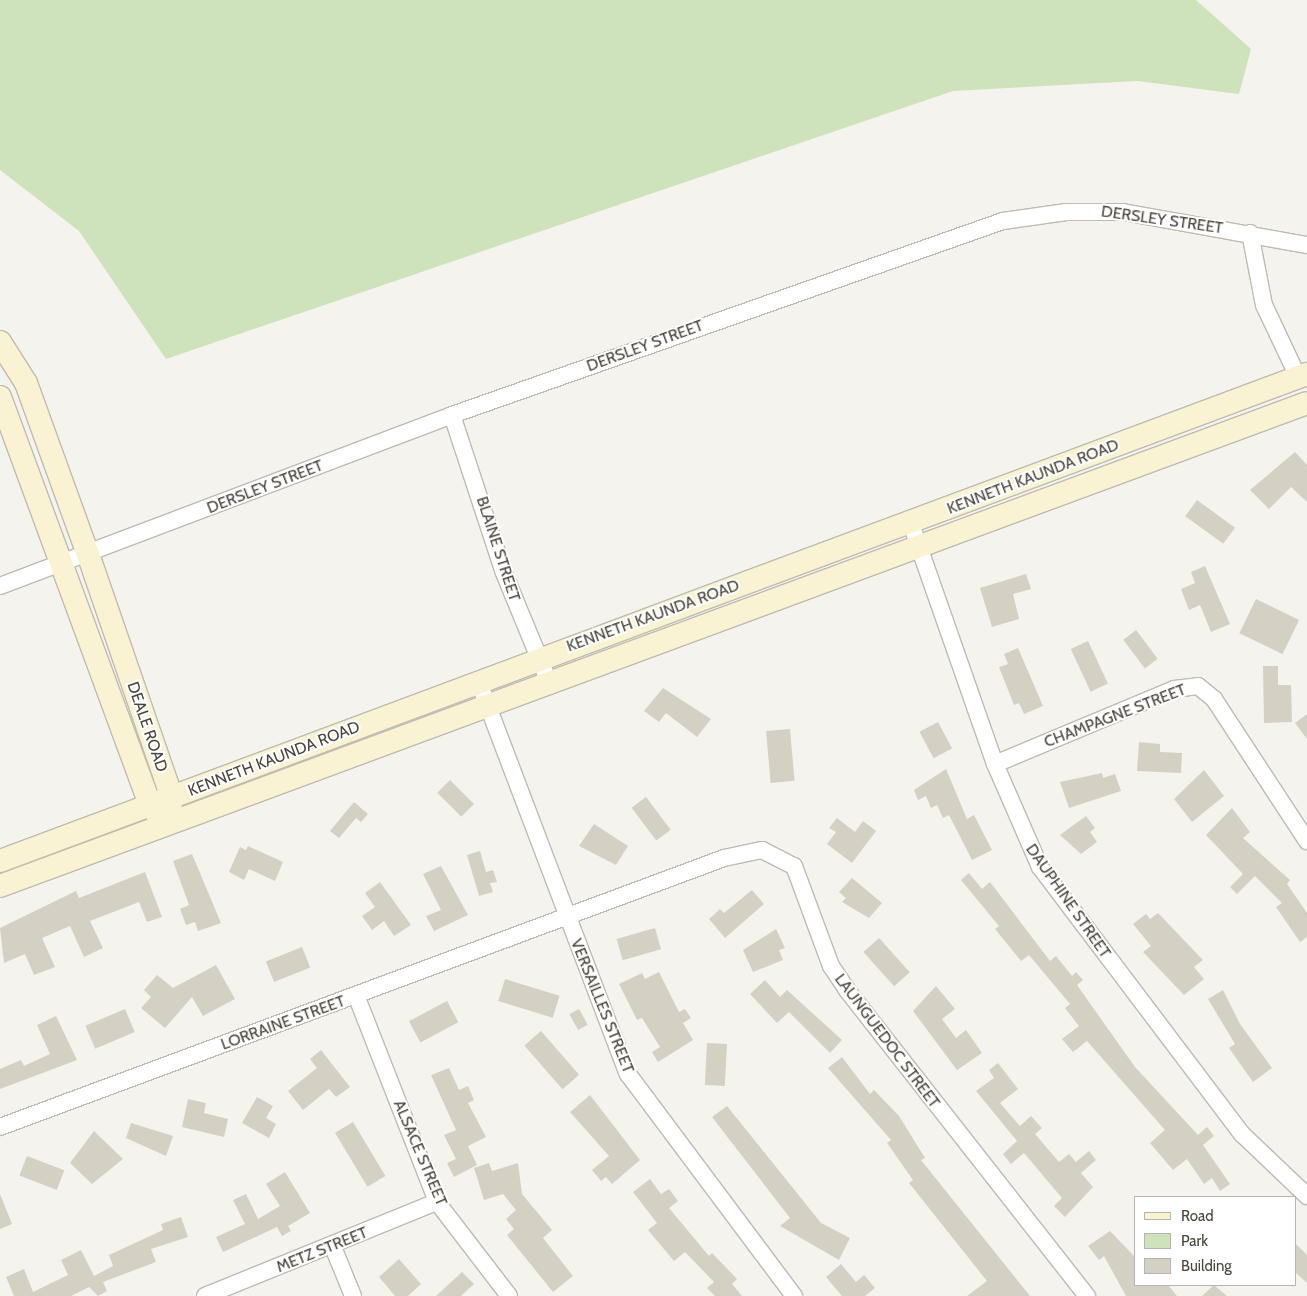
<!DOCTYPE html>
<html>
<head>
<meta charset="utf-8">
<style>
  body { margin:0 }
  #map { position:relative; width:1307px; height:1296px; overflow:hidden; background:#f5f3ed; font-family:Cabin,sans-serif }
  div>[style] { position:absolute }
  .green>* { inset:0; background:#cee3bb }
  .building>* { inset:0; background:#d5d0c4; transform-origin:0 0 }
  .roads { filter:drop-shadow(1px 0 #bfbbb0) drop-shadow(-1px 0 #bfbbb0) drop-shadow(0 1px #bfbbb0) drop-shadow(0 -1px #bfbbb0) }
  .street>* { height:16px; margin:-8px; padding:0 8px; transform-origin:8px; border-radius:8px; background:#fff }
  .secondary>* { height:22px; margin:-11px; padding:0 11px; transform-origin:11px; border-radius:11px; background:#f9f3d3 }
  span { translate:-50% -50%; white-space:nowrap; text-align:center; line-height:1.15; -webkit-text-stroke:4px #fff; paint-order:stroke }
  .street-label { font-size:16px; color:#48443b }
  .legend { position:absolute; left:1134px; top:1196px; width:162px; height:90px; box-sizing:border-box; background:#fff; border:1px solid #b6b4b1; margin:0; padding:6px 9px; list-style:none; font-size:15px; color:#48443b }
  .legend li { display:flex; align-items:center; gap:10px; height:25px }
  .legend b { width:25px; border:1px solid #b6b4b1 }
</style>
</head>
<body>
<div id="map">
  <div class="green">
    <div style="clip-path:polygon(0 0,1196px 0,1251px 49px,1239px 94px,1137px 81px,953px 91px,166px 359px,79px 231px,0 170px)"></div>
  </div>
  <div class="building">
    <div style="clip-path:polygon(1295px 452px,1307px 465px,1307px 502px,1291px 487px,1269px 509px,1250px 490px)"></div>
    <div style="left:1197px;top:500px;width:47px;height:20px;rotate:36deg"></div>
    <div style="clip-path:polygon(1205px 566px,1230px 624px,1211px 632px,1200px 605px,1189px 610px,1181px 589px,1195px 583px,1191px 572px)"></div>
    <div style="clip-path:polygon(1026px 574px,1031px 589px,1013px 594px,1019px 619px,992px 627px,980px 588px)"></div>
    <div style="left:1256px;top:599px;width:48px;height:38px;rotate:26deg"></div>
    <div style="left:1136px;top:630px;width:36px;height:16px;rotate:53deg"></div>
    <div style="left:1088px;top:641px;width:47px;height:19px;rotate:65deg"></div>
    <div style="clip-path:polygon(1018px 648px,1043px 706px,1024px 714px,1019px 703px,1014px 705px,999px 667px,1008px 664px,1004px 654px)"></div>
    <div style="clip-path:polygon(1263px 666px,1278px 666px,1278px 685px,1291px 685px,1292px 722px,1264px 723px)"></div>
    <div style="clip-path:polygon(663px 688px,711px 719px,697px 737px,666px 713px,659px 722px,644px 711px)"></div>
    <div style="clip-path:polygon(1307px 714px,1307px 739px,1295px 723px)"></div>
    <div style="left:938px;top:722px;width:30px;height:21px;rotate:62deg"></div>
    <div style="left:790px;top:729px;width:52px;height:24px;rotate:85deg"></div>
    <div style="clip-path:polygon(1139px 742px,1160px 744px,1160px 752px,1182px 753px,1181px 773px,1137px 771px)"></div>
    <div style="clip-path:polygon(946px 769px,967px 819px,974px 815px,992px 850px,972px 860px,949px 815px,943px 818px,937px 805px,931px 808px,926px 796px,918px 800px,914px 790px)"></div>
    <div style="clip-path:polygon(1204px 770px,1224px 796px,1192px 822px,1174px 799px)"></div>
    <div style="clip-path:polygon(1102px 773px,1103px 778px,1115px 774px,1121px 791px,1069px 808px,1060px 782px)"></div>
    <div style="left:450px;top:780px;width:34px;height:18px;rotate:45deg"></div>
    <div style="left:646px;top:797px;width:41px;height:18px;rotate:53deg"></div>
    <div style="clip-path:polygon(354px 802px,368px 814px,361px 822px,356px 818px,339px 838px,330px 831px)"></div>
    <div style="clip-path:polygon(1232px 808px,1250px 832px,1243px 838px,1290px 880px,1287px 884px,1307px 913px,1307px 937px,1300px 942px,1276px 907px,1282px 903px,1255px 876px,1237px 894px,1230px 887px,1243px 874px,1206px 835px)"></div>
    <div style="clip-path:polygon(1086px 816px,1095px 828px,1090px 832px,1097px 842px,1081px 854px,1060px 835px)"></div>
    <div style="clip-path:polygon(837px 818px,855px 832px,863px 821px,876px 831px,852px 863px,827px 844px,836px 832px,829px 828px)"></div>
    <div style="clip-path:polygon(594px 824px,628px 846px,616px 865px,579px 846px)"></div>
    <div style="clip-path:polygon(248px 846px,283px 862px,275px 881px,249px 869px,244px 880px,229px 872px,240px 847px,246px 850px)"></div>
    <div style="clip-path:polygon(480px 851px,486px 872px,493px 870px,497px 882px,490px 883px,493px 892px,479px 896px,467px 855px)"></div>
    <div style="clip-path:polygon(192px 854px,221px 923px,198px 931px,195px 922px,186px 925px,180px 909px,189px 905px,173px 861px)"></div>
    <div style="clip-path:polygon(441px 866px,468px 915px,434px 931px,426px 916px,441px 910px,423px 874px)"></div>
    <div style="clip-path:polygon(145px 872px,162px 917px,147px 922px,139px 902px,90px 921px,103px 948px,84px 957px,70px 926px,42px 938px,55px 967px,34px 975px,25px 954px,4px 963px,0 928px,76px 891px,79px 898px)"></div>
    <div style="clip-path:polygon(969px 873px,982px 889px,990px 882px,1050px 961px,1056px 956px,1072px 976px,1076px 972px,1083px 980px,1077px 985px,1135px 1067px,1198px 1135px,1207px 1127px,1214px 1136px,1203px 1145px,1230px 1184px,1220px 1191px,1212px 1178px,1204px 1184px,1187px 1159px,1173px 1170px,1150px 1143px,1165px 1130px,1087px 1041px,1073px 1052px,1062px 1039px,1079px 1026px,1065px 1008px,1070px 1004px,1029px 955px,1021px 961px,995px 929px,999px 926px,961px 880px)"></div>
    <div style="clip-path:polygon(852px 878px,882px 903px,869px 918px,842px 902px,846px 898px,839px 892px)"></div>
    <div style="clip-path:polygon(380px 882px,411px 925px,394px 936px,384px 921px,372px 930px,362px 916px,375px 907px,365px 893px)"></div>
    <div style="clip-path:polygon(752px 890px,764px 904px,725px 938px,709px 919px,720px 909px,724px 913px)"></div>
    <div style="clip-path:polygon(1158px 913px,1203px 960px,1194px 967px,1204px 979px,1184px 995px,1143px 952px,1151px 946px,1133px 924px,1146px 914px,1150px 919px)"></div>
    <div style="left:655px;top:928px;width:22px;height:40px;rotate:74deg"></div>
    <div style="clip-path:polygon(776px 929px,785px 948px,779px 950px,783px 960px,753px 972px,743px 950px)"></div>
    <div style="left:879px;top:938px;width:46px;height:21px;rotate:48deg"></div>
    <div style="left:302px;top:947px;width:22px;height:39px;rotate:68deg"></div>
    <div style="clip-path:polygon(216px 965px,235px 999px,203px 1016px,192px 997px,165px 1028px,141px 1008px,151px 997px,144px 990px,157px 975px,173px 988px)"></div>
    <div style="clip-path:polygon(659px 972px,679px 1012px,685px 1009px,691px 1018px,683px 1023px,693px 1040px,658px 1062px,652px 1052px,660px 1047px,642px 1018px,637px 1020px,619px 984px,642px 973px,645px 979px)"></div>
    <div style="left:505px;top:979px;width:57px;height:23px;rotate:17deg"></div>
    <div style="clip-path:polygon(765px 980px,780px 997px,787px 990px,842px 1040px,830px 1053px,789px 1012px,777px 1023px,750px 994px)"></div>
    <div style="clip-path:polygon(936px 986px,955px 1009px,942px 1019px,956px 1038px,966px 1030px,982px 1053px,957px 1070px,913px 1011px)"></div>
    <div style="clip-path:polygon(1223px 990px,1240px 1024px,1272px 1068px,1253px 1082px,1229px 1048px,1235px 1044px,1208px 999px)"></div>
    <div style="left:447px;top:1001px;width:24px;height:43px;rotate:62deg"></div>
    <div style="left:125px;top:1009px;width:25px;height:43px;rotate:67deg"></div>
    <div style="left:579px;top:1009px;width:18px;height:11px;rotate:61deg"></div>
    <div style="clip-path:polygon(56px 1016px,77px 1060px,0 1089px,0 1069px,21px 1060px,24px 1066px,50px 1054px,37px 1025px)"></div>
    <div style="left:541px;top:1031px;width:58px;height:22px;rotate:49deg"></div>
    <div style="left:707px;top:1043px;width:20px;height:42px;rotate:3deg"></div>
    <div style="clip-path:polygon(321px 1050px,350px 1087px,336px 1097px,329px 1089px,303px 1110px,288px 1091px,317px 1068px,310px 1059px)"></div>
    <div style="clip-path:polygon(842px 1057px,870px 1094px,874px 1090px,899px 1116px,925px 1158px,921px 1160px,1030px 1296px,967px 1296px,987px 1281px,909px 1183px,913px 1180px,887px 1143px,891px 1140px,828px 1068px)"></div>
    <div style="clip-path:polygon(998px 1063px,1018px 1089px,1000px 1103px,1020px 1126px,1031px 1116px,1042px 1128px,1035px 1134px,1059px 1162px,1069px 1154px,1076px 1162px,1089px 1151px,1096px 1160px,1081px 1173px,1093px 1187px,1065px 1217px,1054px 1206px,1062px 1198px,1024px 1153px,1011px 1164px,1003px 1154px,1017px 1141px,976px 1091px,994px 1078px,989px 1070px)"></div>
    <div style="clip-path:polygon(449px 1068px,459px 1090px,468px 1086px,474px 1100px,468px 1103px,486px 1137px,468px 1146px,477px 1165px,454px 1177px,447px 1163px,456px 1159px,444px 1135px,456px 1130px,431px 1075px)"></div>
    <div style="clip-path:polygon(590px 1095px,640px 1160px,612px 1184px,606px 1177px,601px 1181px,592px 1170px,609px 1156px,570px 1112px)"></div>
    <div style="clip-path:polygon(257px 1097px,273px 1106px,266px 1118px,276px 1124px,269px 1138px,242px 1123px)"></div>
    <div style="clip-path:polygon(188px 1099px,206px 1103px,204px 1113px,228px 1119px,224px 1137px,182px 1127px)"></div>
    <div style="clip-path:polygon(727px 1106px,821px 1223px,850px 1238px,839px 1260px,780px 1226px,790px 1218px,712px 1117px)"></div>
    <div style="left:353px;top:1122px;width:63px;height:21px;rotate:59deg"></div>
    <div style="clip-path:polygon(131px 1123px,173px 1136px,166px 1156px,126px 1138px)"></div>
    <div style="clip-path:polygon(94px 1131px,123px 1159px,92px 1184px,70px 1163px)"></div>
    <div style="left:27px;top:1156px;width:40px;height:21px;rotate:21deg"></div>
    <div style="clip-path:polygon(489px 1163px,492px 1171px,518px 1163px,522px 1194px,552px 1230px,543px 1238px,573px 1276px,553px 1292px,507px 1235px,514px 1229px,506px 1219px,516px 1210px,503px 1194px,484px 1200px,474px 1168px)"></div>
    <div style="clip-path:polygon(285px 1172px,310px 1213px,288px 1226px,291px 1231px,282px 1236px,277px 1227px,223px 1252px,216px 1237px,245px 1224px,233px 1200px,246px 1194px,258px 1219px,280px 1206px,266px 1184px)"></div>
    <div style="clip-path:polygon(650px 1179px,661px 1194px,669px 1189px,678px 1201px,669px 1208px,709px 1256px,712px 1253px,737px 1279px,732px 1284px,742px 1296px,715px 1296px,707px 1288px,714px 1282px,685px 1252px,674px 1261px,648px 1230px,657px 1223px,633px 1192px)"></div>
    <div style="clip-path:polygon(0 1194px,12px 1224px,0 1229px)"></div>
    <div style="clip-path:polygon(181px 1217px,188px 1237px,151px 1249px,156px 1262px,103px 1282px,107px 1291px,98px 1296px,89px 1287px,71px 1296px,14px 1296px,6px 1277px,24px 1269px,33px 1292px,68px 1275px,61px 1260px,81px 1250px,94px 1276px,113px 1266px,109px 1255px,163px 1230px,161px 1224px)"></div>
    <div style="clip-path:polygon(1110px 1231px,1136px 1258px,1136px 1285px,1168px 1285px,1177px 1296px,1126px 1296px,1104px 1256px,1099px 1260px,1088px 1246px)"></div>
    <div style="clip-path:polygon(1296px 1244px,1307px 1255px,1307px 1283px,1296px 1273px)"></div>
    <div style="clip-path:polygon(399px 1259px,421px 1284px,408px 1296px,395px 1296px,379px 1277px)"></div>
    <div style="clip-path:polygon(841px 1264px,856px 1282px,864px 1275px,875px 1288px,865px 1296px,842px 1296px,826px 1277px)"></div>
    <div style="clip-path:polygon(462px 1272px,474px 1284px,461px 1296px,436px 1296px)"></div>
    <div style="clip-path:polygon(1214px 1285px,1227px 1296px,1202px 1296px)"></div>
  </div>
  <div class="roads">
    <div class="street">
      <div style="left:1250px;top:233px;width:73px;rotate:79deg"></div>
      <div style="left:1264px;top:305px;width:80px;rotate:64.7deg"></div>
      <div style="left:452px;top:415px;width:166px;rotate:71.8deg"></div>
      <div style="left:504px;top:573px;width:118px;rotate:67.6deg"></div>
      <div style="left:911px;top:524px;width:254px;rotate:70.7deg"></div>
      <div style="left:995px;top:764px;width:112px;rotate:66.4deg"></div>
      <div style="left:1040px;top:867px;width:335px;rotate:52.9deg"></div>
      <div style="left:1242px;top:1134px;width:90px;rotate:43.6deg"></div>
      <div style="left:0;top:586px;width:483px;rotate:-20.7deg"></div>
      <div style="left:452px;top:415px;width:584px;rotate:-19.4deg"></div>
      <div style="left:1003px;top:221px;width:64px;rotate:-8.1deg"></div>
      <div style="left:1066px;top:212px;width:57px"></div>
      <div style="left:1123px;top:212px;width:187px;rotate:10.2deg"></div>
      <div style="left:478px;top:680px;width:422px;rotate:69.2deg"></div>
      <div style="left:628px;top:1074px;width:277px;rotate:53.2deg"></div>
      <div style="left:995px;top:764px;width:194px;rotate:-22.7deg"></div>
      <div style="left:1174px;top:689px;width:24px;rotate:-7deg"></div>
      <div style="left:1198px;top:686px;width:21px;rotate:39deg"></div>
      <div style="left:1214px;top:699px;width:170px;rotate:56.8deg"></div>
      <div style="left:356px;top:995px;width:222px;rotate:68.6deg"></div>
      <div style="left:437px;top:1202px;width:118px;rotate:52.5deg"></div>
      <div style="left:0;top:1127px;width:772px;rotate:-20.38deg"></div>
      <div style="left:724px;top:858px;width:39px;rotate:-12deg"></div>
      <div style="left:762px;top:850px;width:36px;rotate:27deg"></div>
      <div style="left:794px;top:866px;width:107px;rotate:69.7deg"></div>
      <div style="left:831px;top:966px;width:29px;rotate:56deg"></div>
      <div style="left:847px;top:990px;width:389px;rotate:51.9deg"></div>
      <div style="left:333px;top:1247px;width:53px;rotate:67.8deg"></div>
      <div style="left:205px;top:1296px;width:250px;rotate:-22.1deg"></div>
    </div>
    <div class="secondary">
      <div style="left:0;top:342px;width:49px;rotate:57.6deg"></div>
      <div style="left:26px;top:383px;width:182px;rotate:70.1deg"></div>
      <div style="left:88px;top:554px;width:258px;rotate:71deg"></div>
      <div style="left:172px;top:798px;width:15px;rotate:101deg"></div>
      <div style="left:0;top:397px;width:435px;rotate:69.8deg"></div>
      <div style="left:150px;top:805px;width:14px;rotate:51deg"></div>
      <div style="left:0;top:861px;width:1395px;rotate:-20.44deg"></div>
      <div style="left:0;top:886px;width:1393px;rotate:-20.28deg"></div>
    </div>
  </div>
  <div class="street-label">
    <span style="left:1162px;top:220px;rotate:8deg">DERSLEY STREET</span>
    <span style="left:645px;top:346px;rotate:-20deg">DERSLEY STREET</span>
    <span style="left:1033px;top:477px;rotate:-21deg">KENNETH KAUNDA ROAD</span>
    <span style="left:265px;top:487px;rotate:-21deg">DERSLEY STREET</span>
    <span style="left:498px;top:549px;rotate:72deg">BLAINE STREET</span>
    <span style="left:653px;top:616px;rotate:-20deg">KENNETH KAUNDA ROAD</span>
    <span style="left:1115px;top:716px;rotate:-21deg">CHAMPAGNE STREET</span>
    <span style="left:147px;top:727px;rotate:71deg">DEALE ROAD</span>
    <span style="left:274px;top:759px;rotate:-21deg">KENNETH KAUNDA ROAD</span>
    <span style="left:1068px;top:901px;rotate:55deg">DAUPHINE STREET</span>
    <span style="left:602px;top:1006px;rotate:68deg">VERSAILLES STREET</span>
    <span style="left:283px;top:1023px;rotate:-20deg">LORRAINE STREET</span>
    <span style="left:887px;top:1041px;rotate:53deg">LAUNGUEDOC STREET</span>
    <span style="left:420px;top:1153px;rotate:67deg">ALSACE STREET</span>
    <span style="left:322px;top:1250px;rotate:-22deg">METZ STREET</span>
  </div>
  <ul class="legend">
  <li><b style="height:6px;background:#f9f3d3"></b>Road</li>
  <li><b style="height:14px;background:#cee3bb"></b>Park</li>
  <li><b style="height:14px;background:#d5d0c4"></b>Building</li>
  </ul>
</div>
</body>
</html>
